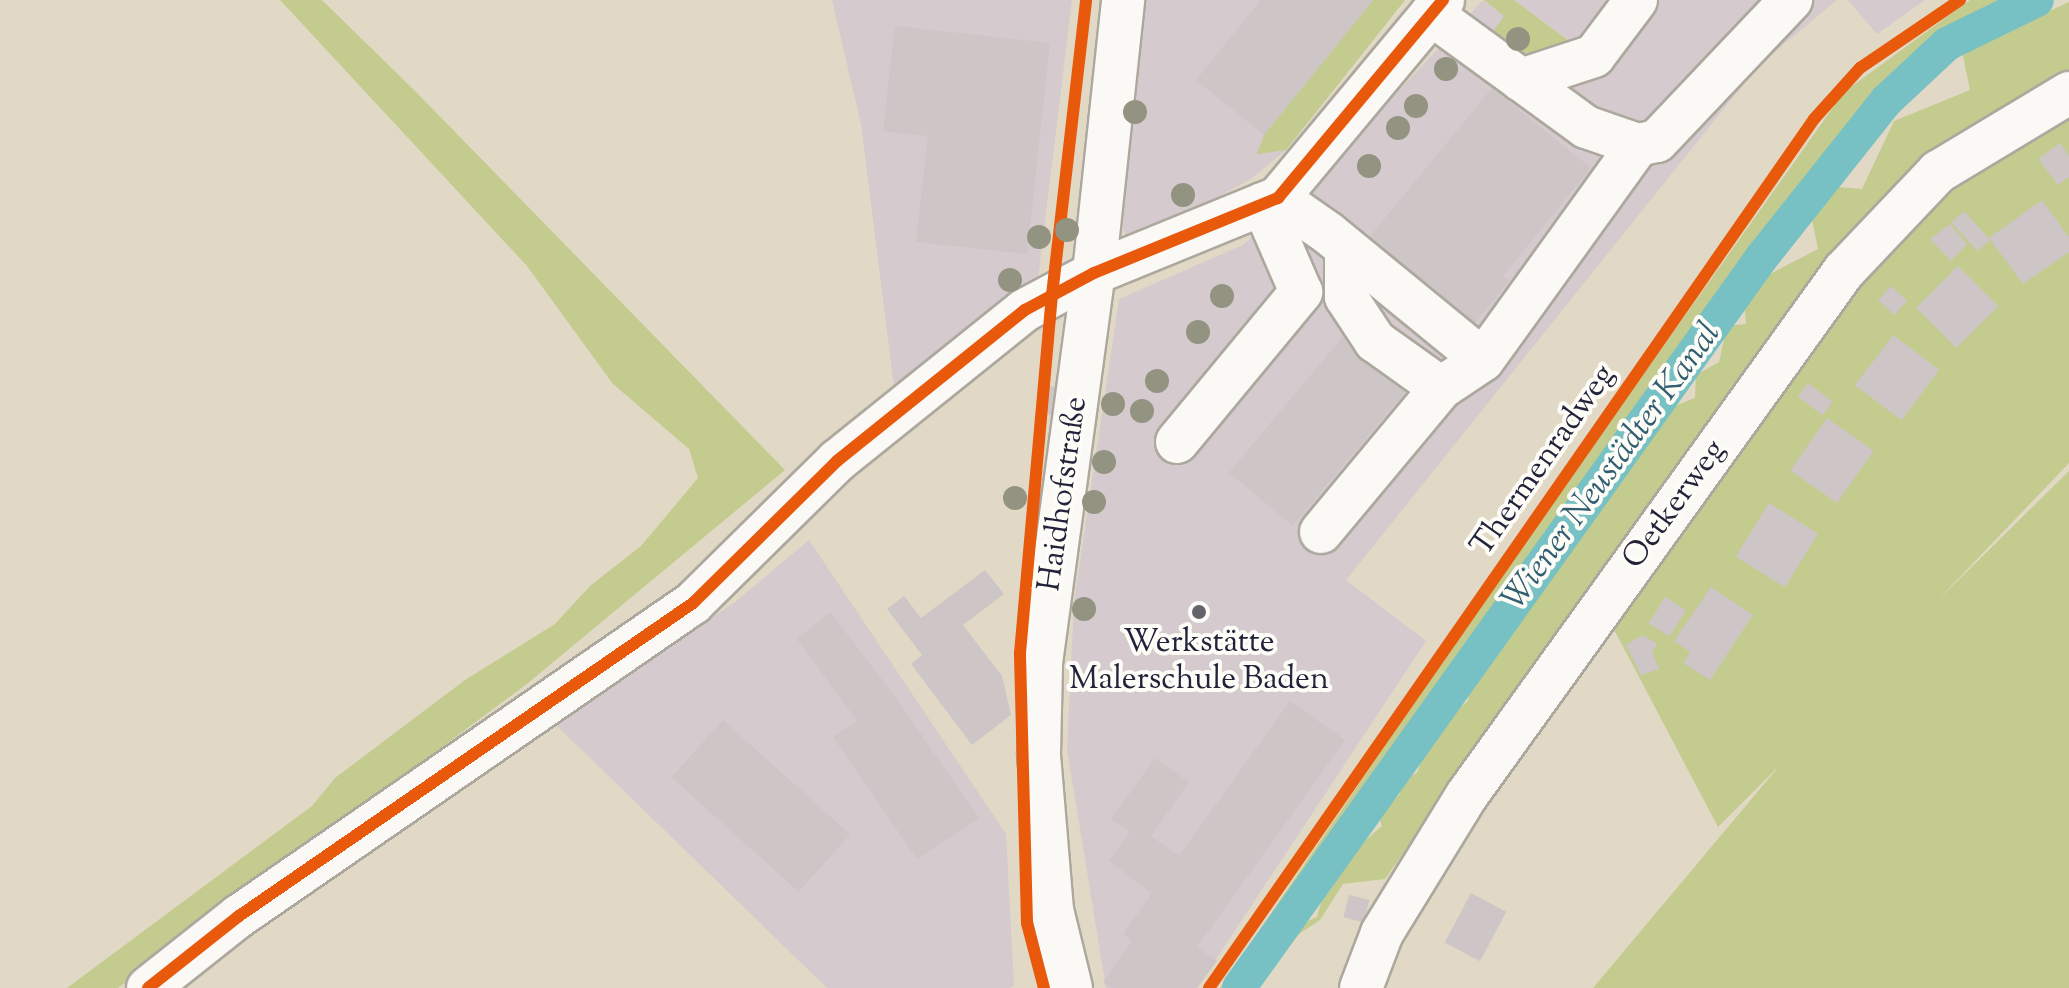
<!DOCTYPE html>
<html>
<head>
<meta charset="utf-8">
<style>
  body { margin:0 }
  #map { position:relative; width:2069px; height:988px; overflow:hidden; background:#e1d9c5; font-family:"Sorts Mill Goudy",serif }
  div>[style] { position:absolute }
  .industrial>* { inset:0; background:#d5cacd }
  .green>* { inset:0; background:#c4cb8f }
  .canal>* { height:34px; margin:-17px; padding:0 17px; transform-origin:17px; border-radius:17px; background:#77c1c4 }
  .building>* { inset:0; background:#cec5c6; transform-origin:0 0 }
  .path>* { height:5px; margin-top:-2.5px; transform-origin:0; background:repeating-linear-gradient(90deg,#d0cecb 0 2px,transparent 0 8px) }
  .roads { filter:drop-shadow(2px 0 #ada89e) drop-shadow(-2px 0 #ada89e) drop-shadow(0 2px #ada89e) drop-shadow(0 -2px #ada89e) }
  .minor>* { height:42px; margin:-21px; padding:0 21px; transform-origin:21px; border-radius:21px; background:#faf9f6 }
  .cycleway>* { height:12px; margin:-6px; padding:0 6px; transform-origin:6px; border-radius:6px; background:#e8590c }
  .trees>* { width:24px; height:24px; margin:-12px; border-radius:50%; background:#929381 }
  .dots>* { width:22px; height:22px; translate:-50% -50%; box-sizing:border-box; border:4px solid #fdfcf7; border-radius:50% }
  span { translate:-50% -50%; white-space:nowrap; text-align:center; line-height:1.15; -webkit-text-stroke:8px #fdfcf7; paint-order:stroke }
  .street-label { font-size:32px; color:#22223b }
  .poi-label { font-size:32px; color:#22223b }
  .water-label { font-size:34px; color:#325e72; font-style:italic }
</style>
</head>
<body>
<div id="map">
  <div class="industrial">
    <div style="clip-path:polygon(832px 0,1072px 0,1037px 287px,894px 386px,861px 124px)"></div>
    <div style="clip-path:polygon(1142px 0,1405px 0,1286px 150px,1252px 178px,1131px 246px,1118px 219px)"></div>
    <div style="clip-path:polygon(1483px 0,1505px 16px,1573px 44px,1514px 0,1837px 0,1758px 66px,1346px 580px,1426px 641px,1197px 988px,1106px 988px,1067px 749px,1074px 602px,1119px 299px,1243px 245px,1332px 163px)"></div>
    <div style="clip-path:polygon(1848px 0,1925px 0,1877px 34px)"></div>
    <div style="clip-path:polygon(809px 540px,1006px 834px,1014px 986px,1010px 988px,827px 988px,555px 724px,735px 602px)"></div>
  </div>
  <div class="green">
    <div style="clip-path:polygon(280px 0,322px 0,415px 91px,785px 470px,528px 683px,118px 988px,67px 988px,312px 806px,335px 778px,465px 680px,555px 624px,591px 585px,641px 546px,698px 478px,689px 449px,613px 384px,527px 266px)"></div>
    <div style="clip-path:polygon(1373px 0,1405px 0,1286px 150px,1257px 154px,1264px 135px)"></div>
    <div style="clip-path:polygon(1484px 0,1514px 0,1573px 44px,1570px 49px,1500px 55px,1485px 43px,1504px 16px)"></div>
    <div style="clip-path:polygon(1970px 0,2011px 0,1956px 25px,1908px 62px,1871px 100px,1737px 280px,1731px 284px,1707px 331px,1688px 341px,1676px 367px,1608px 467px,1551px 540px,1459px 673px,1417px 716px,1415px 733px,1237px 988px,1220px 988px,1520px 548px,1844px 92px)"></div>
    <div style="clip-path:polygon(2069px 2px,2069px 72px,1993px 116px,1474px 753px,1385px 879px,1343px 884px,1320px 920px,1299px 934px,1256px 988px,1244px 988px,1288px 930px,1317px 917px,1330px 871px,1382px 826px,1378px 815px,1400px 794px,1399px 781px,1417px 773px,1426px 746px,1443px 722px,1450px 722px,1450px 716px,1468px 701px,1471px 679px,1629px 452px,1667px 409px,1695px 398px,1696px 375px,1719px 362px,1727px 326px,1746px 324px,1744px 297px,1772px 273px,1818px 249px,1811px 215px,1838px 187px,1862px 189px,1894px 121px,1970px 90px,1962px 51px)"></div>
    <div style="clip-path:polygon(2069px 113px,2069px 463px,1936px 602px,2069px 471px,2069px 988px,1593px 988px,1780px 765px,1718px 827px,1608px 618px,1832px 304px,1983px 160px)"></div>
  </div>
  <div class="canal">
    <div style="left:1239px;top:988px;width:899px;rotate:-54.42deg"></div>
    <div style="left:1762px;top:257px;width:199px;rotate:-51.5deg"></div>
    <div style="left:1886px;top:101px;width:83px;rotate:-43.1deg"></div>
    <div style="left:1947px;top:44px;width:100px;rotate:-26.1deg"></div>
  </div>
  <div class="building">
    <div style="clip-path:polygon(1261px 0,1373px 0,1264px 135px,1196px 80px)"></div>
    <div style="clip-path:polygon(895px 26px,1050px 43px,1027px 254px,916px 242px,928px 136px,883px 131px)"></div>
    <div style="clip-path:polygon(1492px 88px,1591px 168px,1503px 276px,1509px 281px,1471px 328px,1366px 241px)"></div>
    <div style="clip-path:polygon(2060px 143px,2069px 156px,2069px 177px,2058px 185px,2038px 159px)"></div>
    <div style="clip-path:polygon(2042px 200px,2069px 237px,2069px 252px,2023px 284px,1989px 238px)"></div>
    <div style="left:1964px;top:211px;width:39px;height:17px;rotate:48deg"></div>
    <div style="clip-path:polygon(1950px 224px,1967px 244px,1951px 261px,1930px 239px)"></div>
    <div style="left:1958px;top:266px;width:57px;height:59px;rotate:45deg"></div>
    <div style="left:1891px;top:286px;width:22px;height:19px;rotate:43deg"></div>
    <div style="left:1346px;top:333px;width:83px;height:182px;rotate:40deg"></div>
    <div style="left:1893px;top:335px;width:58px;height:63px;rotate:37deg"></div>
    <div style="left:1808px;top:383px;width:31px;height:17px;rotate:37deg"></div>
    <div style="left:1049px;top:386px;width:7px;height:28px;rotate:8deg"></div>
    <div style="left:1827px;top:418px;width:57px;height:64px;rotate:35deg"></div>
    <div style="left:1769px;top:503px;width:58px;height:63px;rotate:32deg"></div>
    <div style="clip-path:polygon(985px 570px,1004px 594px,963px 625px,1002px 676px,1011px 715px,972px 745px,911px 664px,922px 655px,887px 609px,904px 596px,921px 618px)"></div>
    <div style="clip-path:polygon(1711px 587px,1753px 615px,1710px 680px,1683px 663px,1690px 652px,1674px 641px)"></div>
    <div style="left:1665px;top:597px;width:25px;height:31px;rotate:32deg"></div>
    <div style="clip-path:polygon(830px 612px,894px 695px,979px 818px,917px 859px,833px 737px,857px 721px,797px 639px)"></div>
    <div style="clip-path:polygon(1643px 635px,1657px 644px,1652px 652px,1659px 669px,1641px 675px,1626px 645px)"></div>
    <div style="clip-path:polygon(1290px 701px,1345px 740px,1197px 947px,1217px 961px,1197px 988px,1112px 988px,1103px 982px,1132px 941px,1123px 934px,1152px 893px,1109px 861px,1130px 832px,1111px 819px,1155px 758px,1189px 782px,1151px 836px,1179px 856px)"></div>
    <div style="left:723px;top:720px;width:171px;height:77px;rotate:42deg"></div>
    <div style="left:1471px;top:893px;width:40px;height:56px;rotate:28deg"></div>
    <div style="left:1349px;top:895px;width:21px;height:23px;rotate:14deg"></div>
  </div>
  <div class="path">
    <div style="left:1362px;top:213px;width:166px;rotate:-49.9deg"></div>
  </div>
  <div class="roads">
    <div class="minor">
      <div style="left:1431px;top:14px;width:192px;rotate:36.1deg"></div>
      <div style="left:1586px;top:127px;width:55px;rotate:19.1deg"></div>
      <div style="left:1638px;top:145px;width:19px;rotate:-12deg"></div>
      <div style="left:1657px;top:141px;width:195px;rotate:-46.5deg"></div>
      <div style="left:1521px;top:80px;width:77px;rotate:-18.2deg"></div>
      <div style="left:1594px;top:56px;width:70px;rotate:-53.1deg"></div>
      <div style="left:1278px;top:198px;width:61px;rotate:35deg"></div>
      <div style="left:1328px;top:233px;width:200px;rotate:39.3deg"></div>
      <div style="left:1483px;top:360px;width:265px;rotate:-54.2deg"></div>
      <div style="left:1346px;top:248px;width:49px;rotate:90deg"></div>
      <div style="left:1346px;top:297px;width:53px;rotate:56.6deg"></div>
      <div style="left:1375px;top:341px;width:81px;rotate:35.5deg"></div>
      <div style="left:1441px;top:388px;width:50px;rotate:-33.7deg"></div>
      <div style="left:1177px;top:442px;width:195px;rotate:-50.4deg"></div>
      <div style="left:1301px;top:292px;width:96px;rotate:-113.4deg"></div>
      <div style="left:1321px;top:532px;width:187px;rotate:-50.2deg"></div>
      <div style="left:148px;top:988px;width:116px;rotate:-38.4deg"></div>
      <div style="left:239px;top:916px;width:551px;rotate:-34.58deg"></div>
      <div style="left:693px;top:603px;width:202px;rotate:-44.6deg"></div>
      <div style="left:837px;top:461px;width:241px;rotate:-38.8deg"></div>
      <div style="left:1025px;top:310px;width:78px;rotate:-28.2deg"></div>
      <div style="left:1094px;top:273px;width:199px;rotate:-22.2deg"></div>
      <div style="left:1278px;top:198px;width:258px;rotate:-50.2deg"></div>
      <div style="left:1071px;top:988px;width:80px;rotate:-103.7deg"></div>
      <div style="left:1052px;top:910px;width:157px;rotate:-94.8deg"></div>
      <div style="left:1039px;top:754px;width:91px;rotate:-88.7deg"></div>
      <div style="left:1041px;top:663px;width:394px;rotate:-82.3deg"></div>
      <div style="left:1094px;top:273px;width:275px;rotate:-83.9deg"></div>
      <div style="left:1361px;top:988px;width:59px;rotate:-69.1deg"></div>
      <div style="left:1382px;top:933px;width:162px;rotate:-58.4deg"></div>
      <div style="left:1467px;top:795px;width:646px;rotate:-54.27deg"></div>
      <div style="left:1844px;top:271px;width:137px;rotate:-46.5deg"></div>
      <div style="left:1938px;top:172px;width:153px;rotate:-31.1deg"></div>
    </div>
  </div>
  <div class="cycleway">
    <div style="left:148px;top:988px;width:116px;rotate:-38.4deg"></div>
    <div style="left:239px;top:916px;width:551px;rotate:-34.58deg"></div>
    <div style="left:693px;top:603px;width:202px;rotate:-44.6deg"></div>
    <div style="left:837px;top:461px;width:241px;rotate:-38.8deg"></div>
    <div style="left:1025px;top:310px;width:78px;rotate:-28.2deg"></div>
    <div style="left:1094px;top:273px;width:199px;rotate:-22.2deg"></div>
    <div style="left:1278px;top:198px;width:258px;rotate:-50.2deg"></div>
    <div style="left:1044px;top:988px;width:67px;rotate:-104.7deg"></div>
    <div style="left:1027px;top:923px;width:270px;rotate:-91.5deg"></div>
    <div style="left:1020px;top:653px;width:359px;rotate:-84.9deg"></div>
    <div style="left:1052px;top:295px;width:297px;rotate:-83.4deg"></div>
    <div style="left:1209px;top:988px;width:1059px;rotate:-55.15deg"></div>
    <div style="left:1814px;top:119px;width:69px;rotate:-48deg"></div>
    <div style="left:1860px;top:68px;width:121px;rotate:-34.2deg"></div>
  </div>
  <div class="trees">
    <div style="left:1518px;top:39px"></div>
    <div style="left:1446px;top:69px"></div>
    <div style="left:1416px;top:106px"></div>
    <div style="left:1135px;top:112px"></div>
    <div style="left:1398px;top:128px"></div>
    <div style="left:1369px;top:166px"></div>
    <div style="left:1183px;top:195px"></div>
    <div style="left:1067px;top:230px"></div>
    <div style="left:1039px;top:237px"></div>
    <div style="left:1010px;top:280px"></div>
    <div style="left:1222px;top:296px"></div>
    <div style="left:1198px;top:332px"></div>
    <div style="left:1157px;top:381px"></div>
    <div style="left:1113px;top:404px"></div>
    <div style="left:1142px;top:411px"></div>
    <div style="left:1104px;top:462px"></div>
    <div style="left:1015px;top:498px"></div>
    <div style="left:1094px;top:502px"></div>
    <div style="left:1084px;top:609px"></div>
  </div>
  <div class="dots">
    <div style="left:1199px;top:612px;background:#65626b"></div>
  </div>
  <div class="street-label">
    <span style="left:1544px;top:461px;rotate:-55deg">Thermenradweg</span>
    <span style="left:1064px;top:494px;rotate:-82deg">Haidhofstraße</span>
    <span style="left:1675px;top:505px;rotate:-54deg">Oetkerweg</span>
  </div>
  <div class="poi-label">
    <span style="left:1199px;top:662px">Werkstätte<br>Malerschule Baden</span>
  </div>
  <div class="water-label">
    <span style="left:1612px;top:467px;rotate:-54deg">Wiener Neustädter Kanal</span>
  </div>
</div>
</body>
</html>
